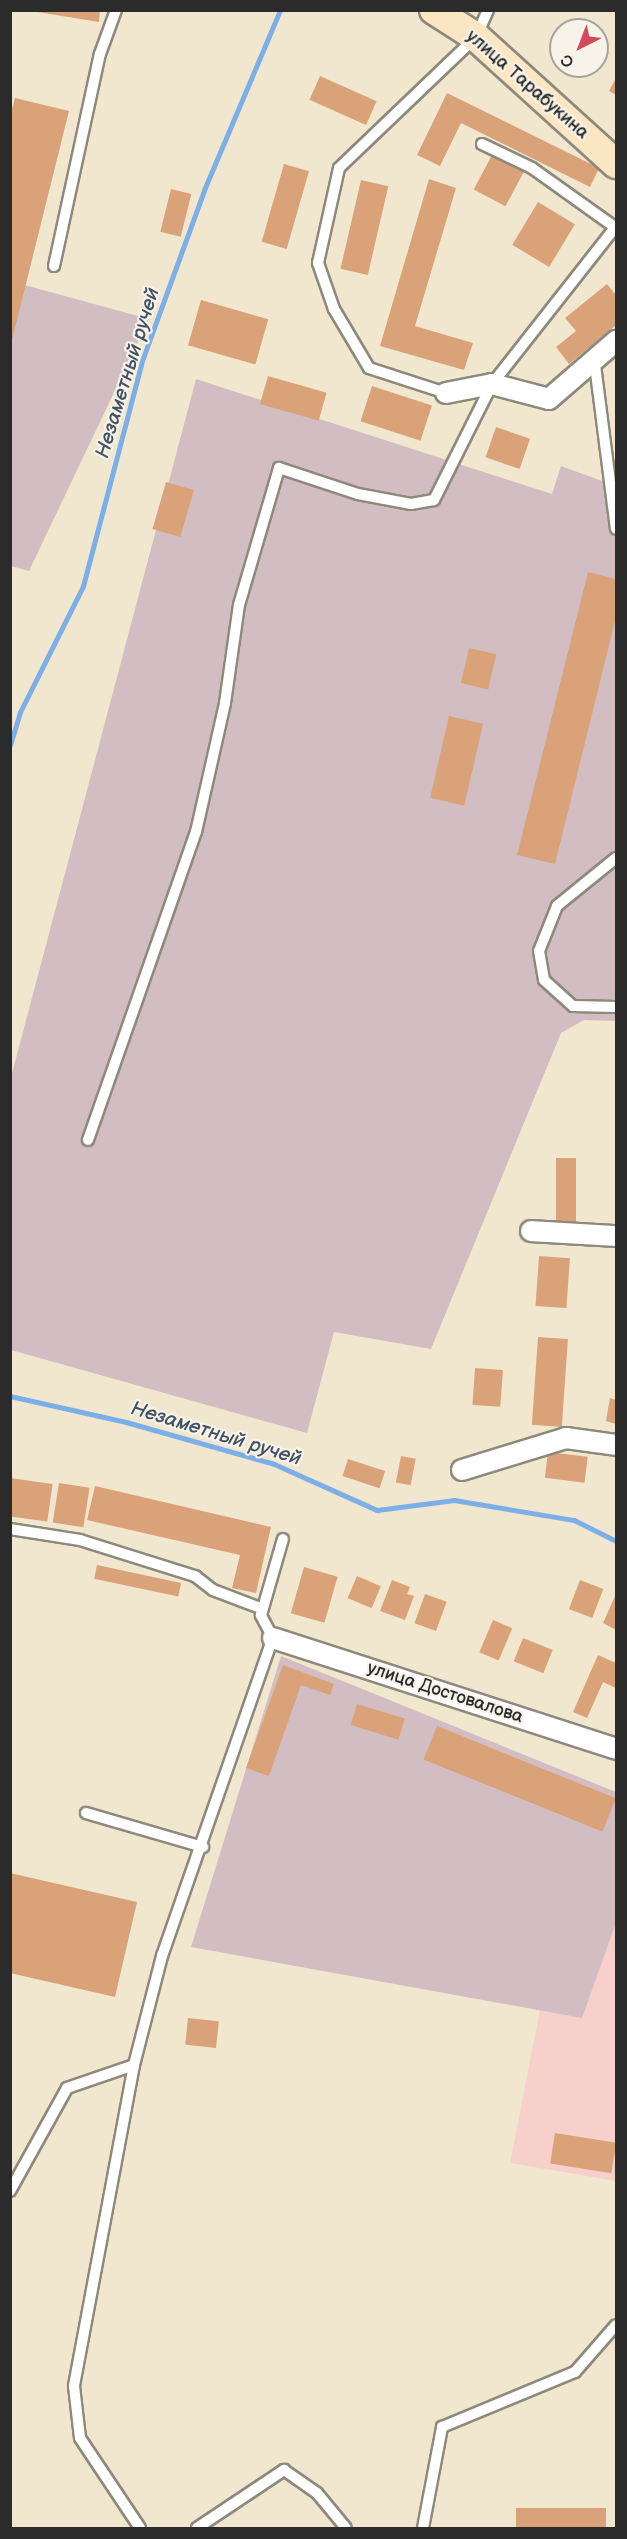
<!DOCTYPE html>
<html>
<head>
<meta charset="utf-8">
<style>
  body { margin:0 }
  #map { position:relative; width:627px; height:2539px; overflow:hidden; background:#f1e7cf; font-family:"Balsamiq Sans",sans-serif }
  div>[style] { position:absolute }
  .built>* { inset:0; background:#f7d0cb }
  .industrial>* { inset:0; background:#d2bec2 }
  .stream>* { height:5px; margin:-2.5px; padding:0 2.5px; transform-origin:2.5px; border-radius:2.5px; background:#7caee8 }
  .building>* { inset:0; background:#daa279; transform-origin:0 0 }
  .roads { filter:drop-shadow(2px 0 #8e897d) drop-shadow(-2px 0 #8e897d) drop-shadow(0 2px #8e897d) drop-shadow(0 -2px #8e897d) }
  .lane>* { height:10px; margin:-5px; padding:0 5px; transform-origin:5px; border-radius:5px; background:#fff }
  .street>* { height:20px; margin:-10px; padding:0 10px; transform-origin:10px; border-radius:10px; background:#fff }
  .secondary>* { height:28px; margin:-14px; padding:0 14px; transform-origin:14px; border-radius:14px; background:#fbe6c3 }
  span { translate:-50% -50%; white-space:nowrap; text-align:center; line-height:1.15; -webkit-text-stroke:4.5px #f7f3e8; paint-order:stroke }
  .street-label { font-size:18px; color:#2b2b2b }
  .water-label { font-size:20px; color:#435264; font-style:italic }
  .frame { position:absolute; inset:0; border:12px solid #2b2b2b; pointer-events:none }
  .north { position:absolute; left:549px; top:18px; width:60px; height:60px; box-sizing:border-box; background:#f7f3e8; border:2px solid #a5a39c; border-radius:50%; rotate:222deg; font-size:16px; font-weight:700; line-height:24px; text-align:center; color:#2b2b2b }
  .north::after { content:''; display:block; margin:auto; width:21px; height:27px; background:#d1495b; clip-path:polygon(50% 0,100% 100%,50% 72%,0 100%) }
</style>
</head>
<body>
<div id="map">
  <div class="built">
    <div style="clip-path:polygon(616px 1923px,616px 2181px,510px 2163px,540px 2010px,582px 2017px)"></div>
  </div>
  <div class="industrial">
    <div style="clip-path:polygon(10px 281px,149px 319px,29px 571px,11px 566px)"></div>
    <div style="clip-path:polygon(196px 379px,552px 494px,561px 466px,616px 486px,616px 1021px,584px 1020px,561px 1033px,431px 1349px,334px 1332px,307px 1433px,11px 1350px,11px 1077px)"></div>
    <div style="clip-path:polygon(281px 1656px,616px 1792px,616px 1923px,582px 2018px,191px 1947px)"></div>
  </div>
  <div class="stream">
    <div style="left:10px;top:745px;width:34px;rotate:-73deg"></div>
    <div style="left:20px;top:712px;width:141px;rotate:-63.4deg"></div>
    <div style="left:83px;top:586px;width:236px;rotate:-75.3deg"></div>
    <div style="left:143px;top:358px;width:179px;rotate:-70deg"></div>
    <div style="left:204px;top:190px;width:195px;rotate:-67.1deg"></div>
    <div style="left:10px;top:1396px;width:119px;rotate:12.6deg"></div>
    <div style="left:126px;top:1422px;width:154px;rotate:15.8deg"></div>
    <div style="left:274px;top:1464px;width:113px;rotate:24.1deg"></div>
    <div style="left:377px;top:1510px;width:78px;rotate:-7.4deg"></div>
    <div style="left:454px;top:1500px;width:122px;rotate:9.5deg"></div>
    <div style="left:574px;top:1520px;width:47px;rotate:26.6deg"></div>
  </div>
  <div class="building">
    <div style="clip-path:polygon(25px 10px,100px 10px,99px 22px)"></div>
    <div style="left:320px;top:76px;width:62px;height:26px;rotate:24deg"></div>
    <div style="clip-path:polygon(616px 78px,616px 95px,609px 91px)"></div>
    <div style="clip-path:polygon(447px 93px,599px 168px,590px 187px,461px 123px,440px 166px,417px 155px)"></div>
    <div style="clip-path:polygon(15px 98px,69px 111px,11px 344px,10px 117px)"></div>
    <div style="left:492px;top:155px;width:36px;height:39px;rotate:28deg"></div>
    <div style="left:284px;top:164px;width:26px;height:81px;rotate:16deg"></div>
    <div style="clip-path:polygon(429px 179px,456px 188px,415px 326px,473px 343px,464px 370px,380px 346px)"></div>
    <div style="left:361px;top:180px;width:28px;height:91px;rotate:13deg"></div>
    <div style="left:171px;top:189px;width:21px;height:44px;rotate:14deg"></div>
    <div style="left:538px;top:202px;width:43px;height:50px;rotate:31deg"></div>
    <div style="clip-path:polygon(607px 284px,616px 295px,616px 325px,569px 364px,556px 347px,576px 331px,565px 318px)"></div>
    <div style="left:201px;top:300px;width:70px;height:47px;rotate:16deg"></div>
    <div style="left:268px;top:376px;width:61px;height:29px;rotate:16deg"></div>
    <div style="left:372px;top:386px;width:63px;height:37px;rotate:18deg"></div>
    <div style="left:496px;top:427px;width:36px;height:32px;rotate:19deg"></div>
    <div style="left:166px;top:482px;width:29px;height:49px;rotate:16deg"></div>
    <div style="clip-path:polygon(588px 572px,616px 579px,616px 617px,555px 864px,517px 855px)"></div>
    <div style="left:469px;top:648px;width:28px;height:36px;rotate:13deg"></div>
    <div style="left:449px;top:716px;width:35px;height:84px;rotate:13deg"></div>
    <div style="left:556px;top:1158px;width:20px;height:69px"></div>
    <div style="left:539px;top:1256px;width:31px;height:50px;rotate:4deg"></div>
    <div style="left:538px;top:1337px;width:30px;height:88px;rotate:4deg"></div>
    <div style="left:475px;top:1368px;width:28px;height:37px;rotate:4deg"></div>
    <div style="clip-path:polygon(610px 1398px,616px 1400px,616px 1424px,606px 1421px)"></div>
    <div style="left:548px;top:1452px;width:40px;height:26px;rotate:7deg"></div>
    <div style="left:401px;top:1456px;width:15px;height:27px;rotate:11deg"></div>
    <div style="left:348px;top:1459px;width:39px;height:18px;rotate:18deg"></div>
    <div style="left:10px;top:1478px;width:43px;height:38px;rotate:8deg"></div>
    <div style="left:59px;top:1483px;width:31px;height:40px;rotate:9deg"></div>
    <div style="clip-path:polygon(95px 1486px,271px 1527px,256px 1593px,232px 1588px,240px 1555px,87px 1520px)"></div>
    <div style="left:97px;top:1565px;width:86px;height:14px;rotate:12deg"></div>
    <div style="left:304px;top:1567px;width:35px;height:48px;rotate:16deg"></div>
    <div style="left:357px;top:1576px;width:26px;height:24px;rotate:23deg"></div>
    <div style="clip-path:polygon(392px 1580px,410px 1587px,407px 1594px,414px 1596px,405px 1620px,380px 1611px)"></div>
    <div style="left:580px;top:1580px;width:25px;height:31px;rotate:21deg"></div>
    <div style="left:425px;top:1594px;width:23px;height:31px;rotate:20deg"></div>
    <div style="clip-path:polygon(616px 1594px,616px 1630px,603px 1623px)"></div>
    <div style="left:493px;top:1620px;width:21px;height:35px;rotate:23deg"></div>
    <div style="left:523px;top:1638px;width:32px;height:25px;rotate:22deg"></div>
    <div style="clip-path:polygon(598px 1655px,616px 1663px,616px 1688px,603px 1682px,587px 1718px,573px 1712px)"></div>
    <div style="clip-path:polygon(283px 1665px,334px 1684px,330px 1695px,301px 1685px,269px 1776px,246px 1768px)"></div>
    <div style="left:357px;top:1704px;width:50px;height:22px;rotate:17deg"></div>
    <div style="left:437px;top:1726px;width:193px;height:36px;rotate:22deg"></div>
    <div style="clip-path:polygon(10px 1873px,137px 1902px,115px 1997px,10px 1973px)"></div>
    <div style="left:188px;top:2018px;width:31px;height:27px;rotate:6deg"></div>
    <div style="left:555px;top:2133px;width:62px;height:31px;rotate:9deg"></div>
    <div style="left:516px;top:2508px;width:90px;height:20px"></div>
  </div>
  <div class="roads">
    <div class="lane">
      <div style="left:482px;top:144px;width:55px;rotate:25.6deg"></div>
      <div style="left:532px;top:168px;width:103px;rotate:35.5deg"></div>
      <div style="left:54px;top:266px;width:217px;rotate:-77.8deg"></div>
      <div style="left:100px;top:54px;width:47px;rotate:-70deg"></div>
      <div style="left:595px;top:365px;width:165px;rotate:82.7deg"></div>
      <div style="left:446px;top:393px;width:81px;rotate:-162deg"></div>
      <div style="left:369px;top:368px;width:69px;rotate:-120.7deg"></div>
      <div style="left:334px;top:309px;width:49px;rotate:-109.2deg"></div>
      <div style="left:318px;top:263px;width:97px;rotate:-77.5deg"></div>
      <div style="left:339px;top:168px;width:190px;rotate:-43.7deg"></div>
      <div style="left:476px;top:37px;width:30px;rotate:-66deg"></div>
      <div style="left:616px;top:858px;width:76px;rotate:140.9deg"></div>
      <div style="left:557px;top:906px;width:48px;rotate:111.8deg"></div>
      <div style="left:539px;top:951px;width:29px;rotate:80deg"></div>
      <div style="left:544px;top:980px;width:39px;rotate:42deg"></div>
      <div style="left:573px;top:1006px;width:43px;rotate:1.3deg"></div>
      <div style="left:88px;top:1140px;width:326px;rotate:-70.7deg"></div>
      <div style="left:196px;top:832px;width:132px;rotate:-77.3deg"></div>
      <div style="left:225px;top:703px;width:99px;rotate:-81.9deg"></div>
      <div style="left:239px;top:605px;width:143px;rotate:-73.7deg"></div>
      <div style="left:279px;top:468px;width:83px;rotate:18.2deg"></div>
      <div style="left:358px;top:494px;width:54px;rotate:10.7deg"></div>
      <div style="left:411px;top:504px;width:23px;rotate:-10deg"></div>
      <div style="left:434px;top:500px;width:130px;rotate:-63.4deg"></div>
      <div style="left:492px;top:384px;width:197px;rotate:-51.8deg"></div>
      <div style="left:10px;top:1529px;width:71px;rotate:8.9deg"></div>
      <div style="left:80px;top:1540px;width:121px;rotate:17.4deg"></div>
      <div style="left:195px;top:1576px;width:23px;rotate:38deg"></div>
      <div style="left:213px;top:1590px;width:53px;rotate:20.8deg"></div>
      <div style="left:86px;top:1813px;width:122px;rotate:16.2deg"></div>
      <div style="left:134px;top:2065px;width:327px;rotate:100.6deg"></div>
      <div style="left:74px;top:2386px;width:52px;rotate:83.4deg"></div>
      <div style="left:80px;top:2438px;width:108px;rotate:56.3deg"></div>
      <div style="left:10px;top:2191px;width:118px;rotate:-61deg"></div>
      <div style="left:67px;top:2088px;width:71px;rotate:-18.9deg"></div>
      <div style="left:134px;top:2065px;width:113px;rotate:-75.6deg"></div>
      <div style="left:162px;top:1956px;width:337px;rotate:-70.8deg"></div>
      <div style="left:273px;top:1638px;width:26px;rotate:-118deg"></div>
      <div style="left:261px;top:1615px;width:79px;rotate:-73.9deg"></div>
      <div style="left:197px;top:2528px;width:105px;rotate:-33.7deg"></div>
      <div style="left:284px;top:2470px;width:40px;rotate:34.9deg"></div>
      <div style="left:317px;top:2493px;width:45px;rotate:50.4deg"></div>
      <div style="left:423px;top:2528px;width:103px;rotate:-79.3deg"></div>
      <div style="left:442px;top:2427px;width:144px;rotate:-22.5deg"></div>
      <div style="left:575px;top:2372px;width:62px;rotate:-48.9deg"></div>
    </div>
    <div class="street">
      <div style="left:446px;top:393px;width:47px;rotate:-11.1deg"></div>
      <div style="left:492px;top:384px;width:59px;rotate:14.7deg"></div>
      <div style="left:549px;top:399px;width:89px;rotate:-40.9deg"></div>
      <div style="left:531px;top:1231px;width:85px;rotate:3.4deg"></div>
      <div style="left:462px;top:1470px;width:109px;rotate:-17.1deg"></div>
      <div style="left:566px;top:1438px;width:50px;rotate:8deg"></div>
      <div style="left:273px;top:1638px;width:361px;rotate:17.9deg"></div>
    </div>
    <div class="secondary">
      <div style="left:434px;top:10px;width:50px;rotate:32.7deg"></div>
      <div style="left:476px;top:37px;width:189px;rotate:42.2deg"></div>
    </div>
  </div>
  <div class="street-label">
    <span style="left:527px;top:85px;rotate:41deg">улица Тарабукина</span>
    <span style="left:445px;top:1693px;rotate:18deg">улица Достовалова</span>
  </div>
  <div class="water-label">
    <span style="left:128px;top:373px;rotate:-73deg">Незаметный ручей</span>
    <span style="left:216px;top:1434px;rotate:17deg">Незаметный ручей</span>
  </div>
  <div class="frame"></div>
  <div class="north">С</div>
</div>
</body>
</html>
